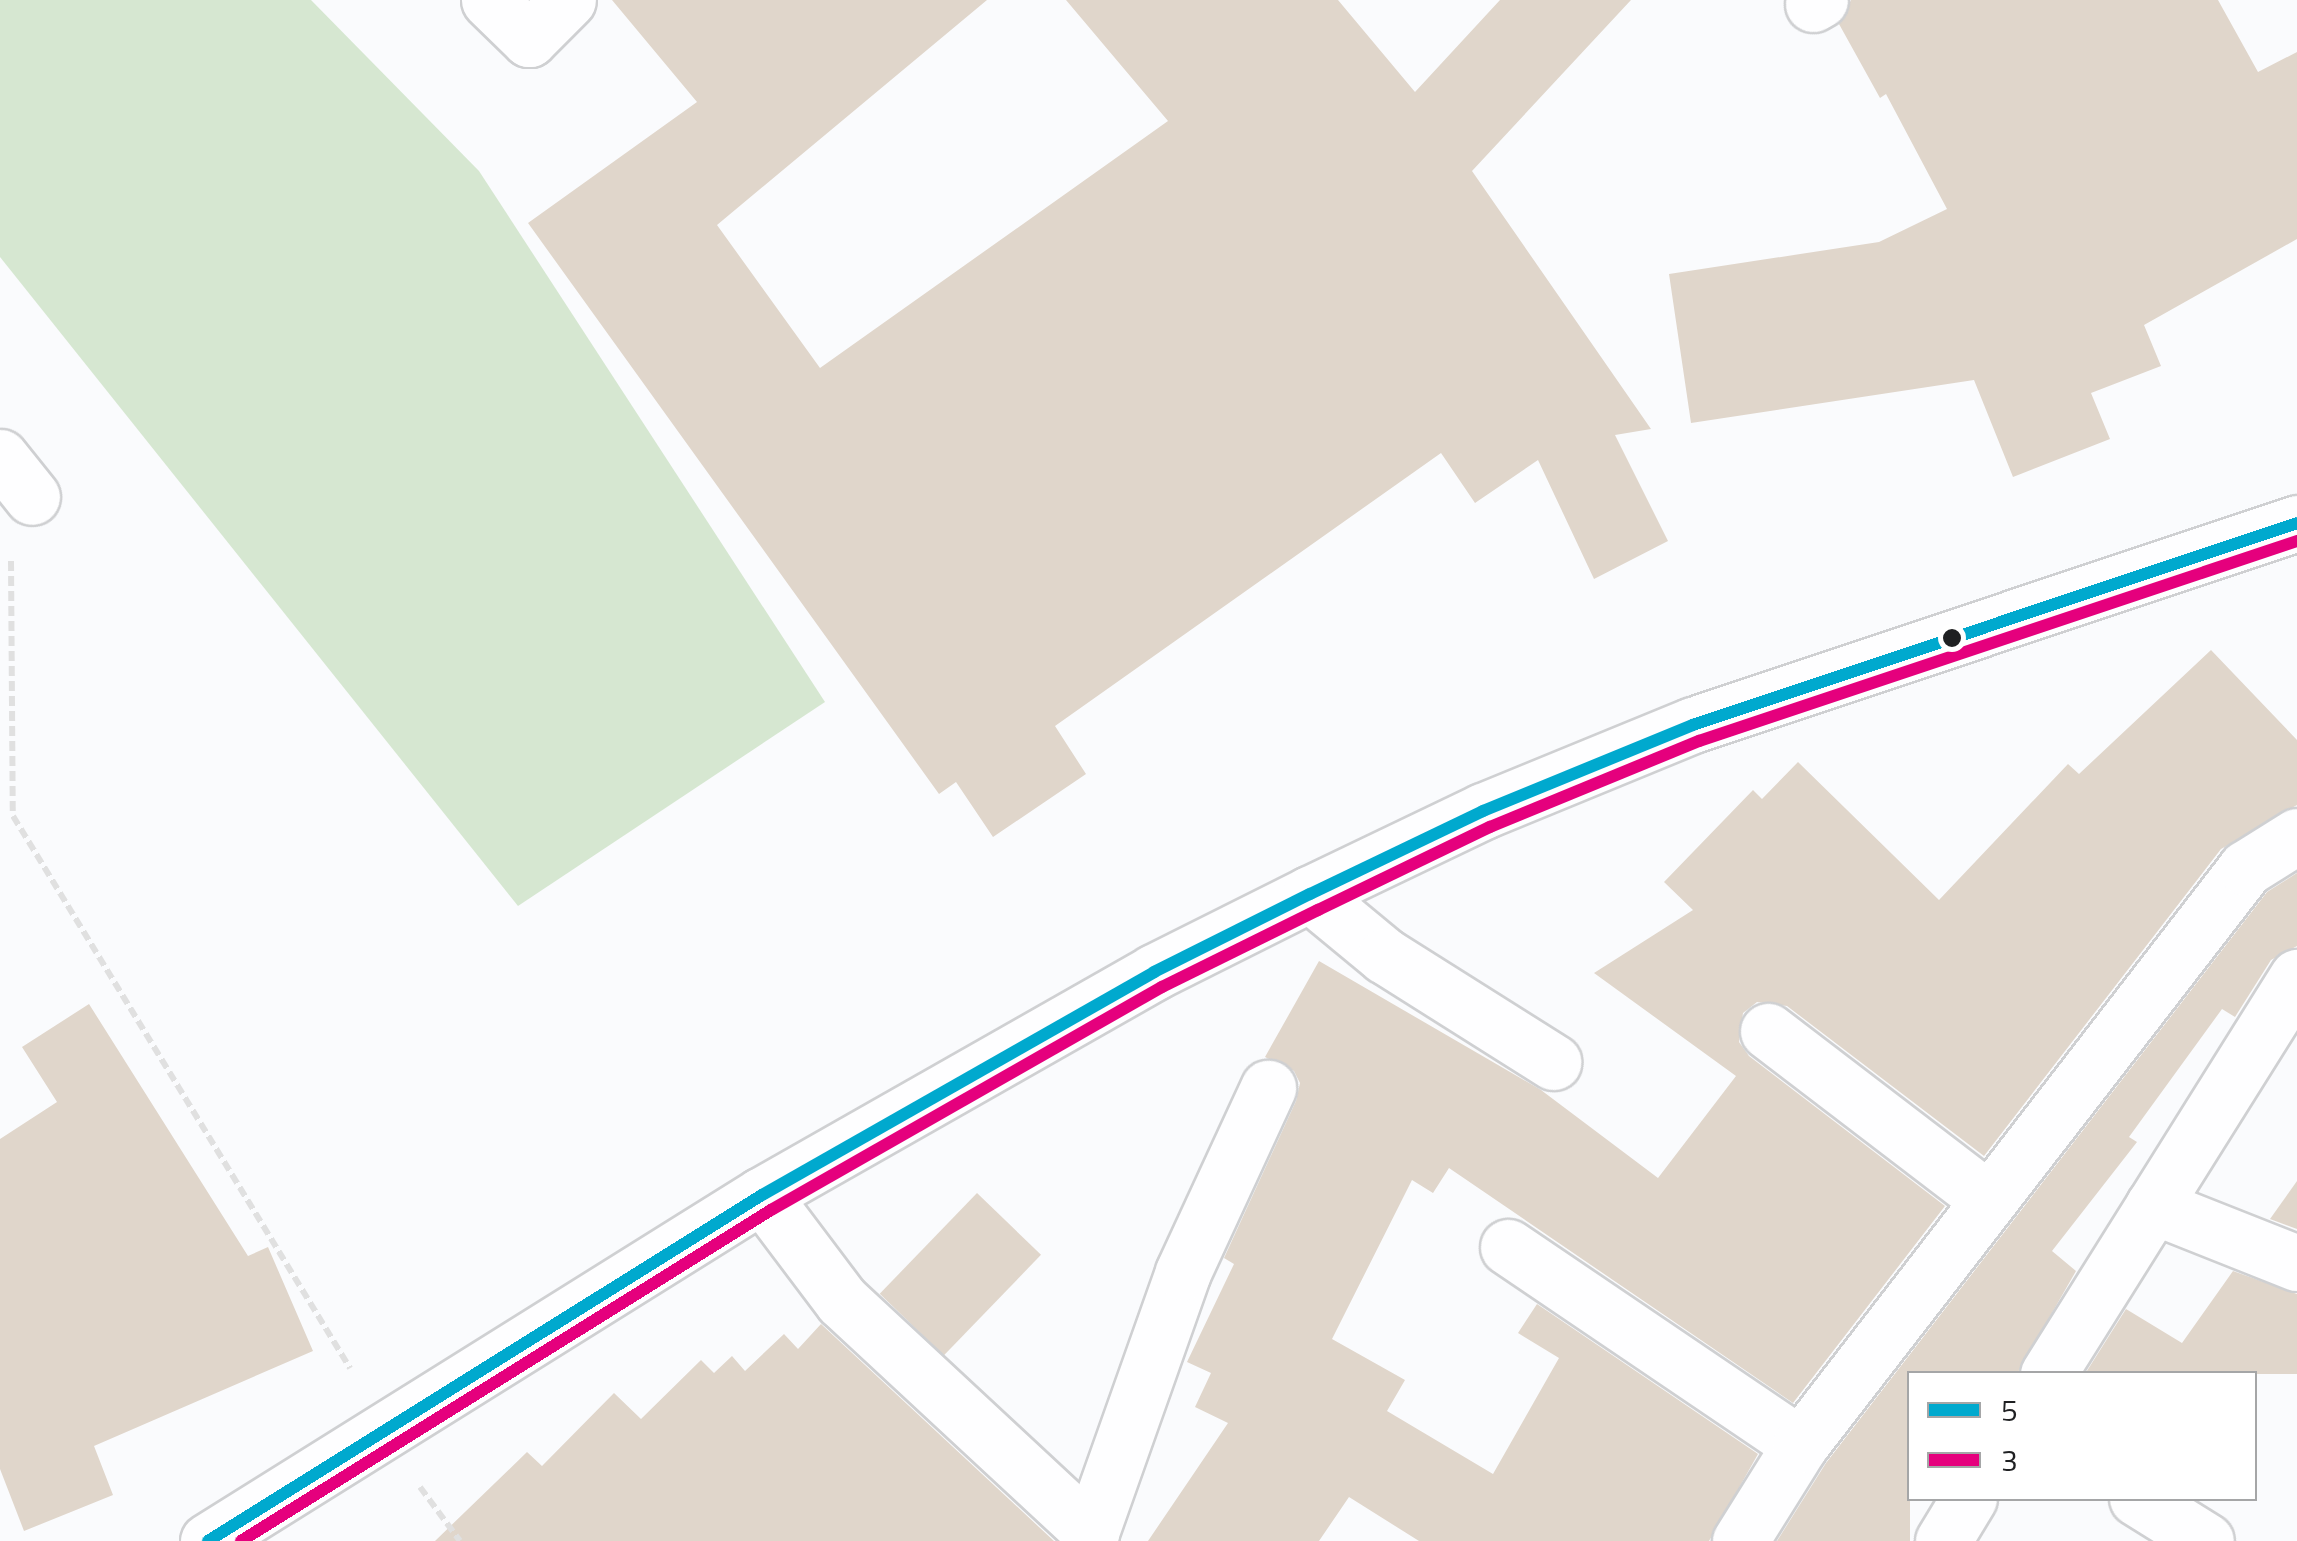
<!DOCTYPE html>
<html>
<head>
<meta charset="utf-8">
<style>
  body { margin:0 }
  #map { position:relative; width:2297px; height:1541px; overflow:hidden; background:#fafbfd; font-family:"Titillium Web",sans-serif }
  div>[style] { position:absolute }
  .green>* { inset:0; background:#d6e7d1 }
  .building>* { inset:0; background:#e0d6cb; transform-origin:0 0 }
  .path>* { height:6px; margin-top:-3px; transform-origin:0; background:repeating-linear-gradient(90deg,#e0e0e0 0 10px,transparent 0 15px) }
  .roads { filter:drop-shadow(2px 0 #cfd0d2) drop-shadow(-2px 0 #cfd0d2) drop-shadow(0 2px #cfd0d2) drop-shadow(0 -2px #cfd0d2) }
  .minor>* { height:55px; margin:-27.5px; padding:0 27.5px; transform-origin:27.5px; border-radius:27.5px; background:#fefeff }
  .major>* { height:55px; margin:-27.5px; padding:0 27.5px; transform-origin:27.5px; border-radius:27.5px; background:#fefeff }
  .bus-1>* { height:12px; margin:-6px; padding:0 6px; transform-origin:6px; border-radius:6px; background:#00a9ce }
  .bus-2>* { height:12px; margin:-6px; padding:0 6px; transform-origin:6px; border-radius:6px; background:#e5007d }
  .dots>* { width:28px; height:28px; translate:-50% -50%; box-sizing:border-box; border:5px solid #fff; border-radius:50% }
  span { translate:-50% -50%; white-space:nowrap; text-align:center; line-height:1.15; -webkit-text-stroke:8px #fff; paint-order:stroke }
  .legend { position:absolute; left:1907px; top:1371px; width:350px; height:130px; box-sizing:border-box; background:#fff; border:2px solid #a5a6a7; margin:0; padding:12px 18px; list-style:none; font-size:30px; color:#1f2022 }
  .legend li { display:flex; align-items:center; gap:20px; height:50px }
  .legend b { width:50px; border:2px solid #a5a6a7 }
</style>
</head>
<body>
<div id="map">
  <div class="green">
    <div style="clip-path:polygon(0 0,311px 0,479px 171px,825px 702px,518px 906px,0 257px)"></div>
  </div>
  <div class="building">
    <div style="clip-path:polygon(612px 0,987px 0,717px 225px,820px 368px,1168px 121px,1066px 0,1338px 0,1415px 92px,1500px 0,1631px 0,1472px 171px,1651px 429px,1615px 435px,1668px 541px,1594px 579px,1538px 460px,1475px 503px,1441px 453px,1055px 726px,1086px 774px,993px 837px,956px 782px,939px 794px,528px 223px,697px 102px)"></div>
    <div style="clip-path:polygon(1851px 0,2218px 0,2258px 72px,2297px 52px,2297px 239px,2144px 325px,2161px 366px,2091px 393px,2110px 439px,2013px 477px,1974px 380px,1691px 423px,1669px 274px,1879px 242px,1947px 209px,1886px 94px,1880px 98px,1839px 24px)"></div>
    <div style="clip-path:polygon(2211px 650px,2297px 740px,2297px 805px,2221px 849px,1984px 1156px,1787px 1006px,1757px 1002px,1743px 1013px,1739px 1042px,1749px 1056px,1945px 1206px,1793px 1403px,1449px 1168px,1433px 1193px,1412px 1180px,1332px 1339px,1405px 1380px,1387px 1411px,1493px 1474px,1559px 1358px,1518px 1333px,1537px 1304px,1758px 1454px,1709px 1541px,1419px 1541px,1349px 1497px,1319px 1541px,1148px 1541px,1228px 1423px,1195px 1407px,1211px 1373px,1187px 1362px,1234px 1264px,1224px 1258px,1296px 1101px,1300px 1083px,1294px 1071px,1265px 1057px,1319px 961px,1541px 1090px,1658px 1178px,1736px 1076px,1594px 973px,1693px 910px,1664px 882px,1753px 790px,1762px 799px,1798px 762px,1939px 900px,2068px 764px,2079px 774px)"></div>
    <div style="clip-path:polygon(2297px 873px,2297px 946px,2271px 960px,2235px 1017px,2222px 1009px,2129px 1137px,2137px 1142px,2052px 1251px,2076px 1271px,2017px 1374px,1910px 1374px,1910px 1541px,1777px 1541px,1826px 1463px,2267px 892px)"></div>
    <div style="clip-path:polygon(89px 1004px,248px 1256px,268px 1247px,313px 1351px,94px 1446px,113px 1495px,24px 1531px,0 1469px,0 1139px,57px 1102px,22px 1047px)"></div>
    <div style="clip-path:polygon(2297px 1181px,2297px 1229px,2270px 1219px)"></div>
    <div style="left:977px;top:1193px;width:89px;height:140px;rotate:44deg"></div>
    <div style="clip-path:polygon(2233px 1271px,2297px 1294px,2297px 1374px,2085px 1374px,2126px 1309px,2182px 1343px)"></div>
    <div style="clip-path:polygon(821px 1324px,1054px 1541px,435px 1541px,527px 1452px,542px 1466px,614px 1393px,641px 1419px,701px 1360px,714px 1373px,732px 1356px,745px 1371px,784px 1334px,798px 1349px)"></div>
  </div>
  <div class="path">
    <div style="left:11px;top:561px;width:255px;rotate:89.6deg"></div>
    <div style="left:13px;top:816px;width:647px;rotate:58.6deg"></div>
    <div style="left:420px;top:1487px;width:67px;rotate:53.5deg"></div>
  </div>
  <div class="roads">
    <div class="minor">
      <div style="left:489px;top:0;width:56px;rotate:44.3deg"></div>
      <div style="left:529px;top:39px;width:55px;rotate:-45deg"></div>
      <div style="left:1813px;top:4px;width:8px;rotate:-30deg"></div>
      <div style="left:0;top:457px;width:51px;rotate:51.3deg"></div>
      <div style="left:1310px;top:894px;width:97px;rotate:39.6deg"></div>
      <div style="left:1385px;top:956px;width:199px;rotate:32.2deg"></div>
      <div style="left:1768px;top:1031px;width:278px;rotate:37.4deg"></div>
      <div style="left:762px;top:1195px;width:133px;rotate:53deg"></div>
      <div style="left:842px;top:1301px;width:340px;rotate:42.9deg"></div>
      <div style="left:1091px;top:1532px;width:9px;rotate:96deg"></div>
      <div style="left:2153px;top:1206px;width:155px;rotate:21.6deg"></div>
      <div style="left:1508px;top:1247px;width:353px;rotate:34.1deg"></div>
      <div style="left:2048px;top:1374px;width:469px;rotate:-57.9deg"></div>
      <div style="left:2137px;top:1498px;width:81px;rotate:31.9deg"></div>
      <div style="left:1091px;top:1532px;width:276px;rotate:-70.5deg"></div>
      <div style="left:1183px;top:1272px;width:203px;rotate:-65.2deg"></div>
      <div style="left:1740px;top:1541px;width:113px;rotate:-58deg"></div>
      <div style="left:1800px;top:1445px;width:729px;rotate:-52.3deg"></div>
      <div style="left:2246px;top:868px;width:60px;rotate:-32.1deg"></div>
      <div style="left:1943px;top:1541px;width:50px;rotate:-58.8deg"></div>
    </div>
    <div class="major">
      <div style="left:208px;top:1541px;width:653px;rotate:-31.99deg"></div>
      <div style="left:762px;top:1195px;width:451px;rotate:-29.6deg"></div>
      <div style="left:1154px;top:972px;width:174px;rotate:-26.6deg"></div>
      <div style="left:1310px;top:894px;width:192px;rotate:-25.6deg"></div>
      <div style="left:1483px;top:811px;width:227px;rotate:-22.3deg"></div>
      <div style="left:1693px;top:725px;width:637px;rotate:-18.49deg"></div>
    </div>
  </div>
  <div class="bus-1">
    <div style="left:208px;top:1541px;width:653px;rotate:-31.99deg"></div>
    <div style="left:762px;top:1195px;width:451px;rotate:-29.6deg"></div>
    <div style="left:1154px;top:972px;width:174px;rotate:-26.6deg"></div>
    <div style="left:1310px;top:894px;width:192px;rotate:-25.6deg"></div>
    <div style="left:1483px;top:811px;width:227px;rotate:-22.3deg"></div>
    <div style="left:1693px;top:725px;width:637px;rotate:-18.49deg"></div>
  </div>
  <div class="bus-2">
    <div style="left:241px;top:1541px;width:625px;rotate:-31.99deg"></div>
    <div style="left:771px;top:1210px;width:450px;rotate:-29.7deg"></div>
    <div style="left:1162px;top:987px;width:174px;rotate:-26.3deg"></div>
    <div style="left:1318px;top:910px;width:191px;rotate:-25.8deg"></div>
    <div style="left:1490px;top:827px;width:226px;rotate:-22.4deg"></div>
    <div style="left:1699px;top:741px;width:631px;rotate:-18.49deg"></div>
  </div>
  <div class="dots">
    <div style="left:1952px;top:638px;background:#1f2022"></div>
  </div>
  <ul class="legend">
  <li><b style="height:12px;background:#00a9ce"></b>5</li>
  <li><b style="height:12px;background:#e5007d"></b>3</li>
  </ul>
</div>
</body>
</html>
